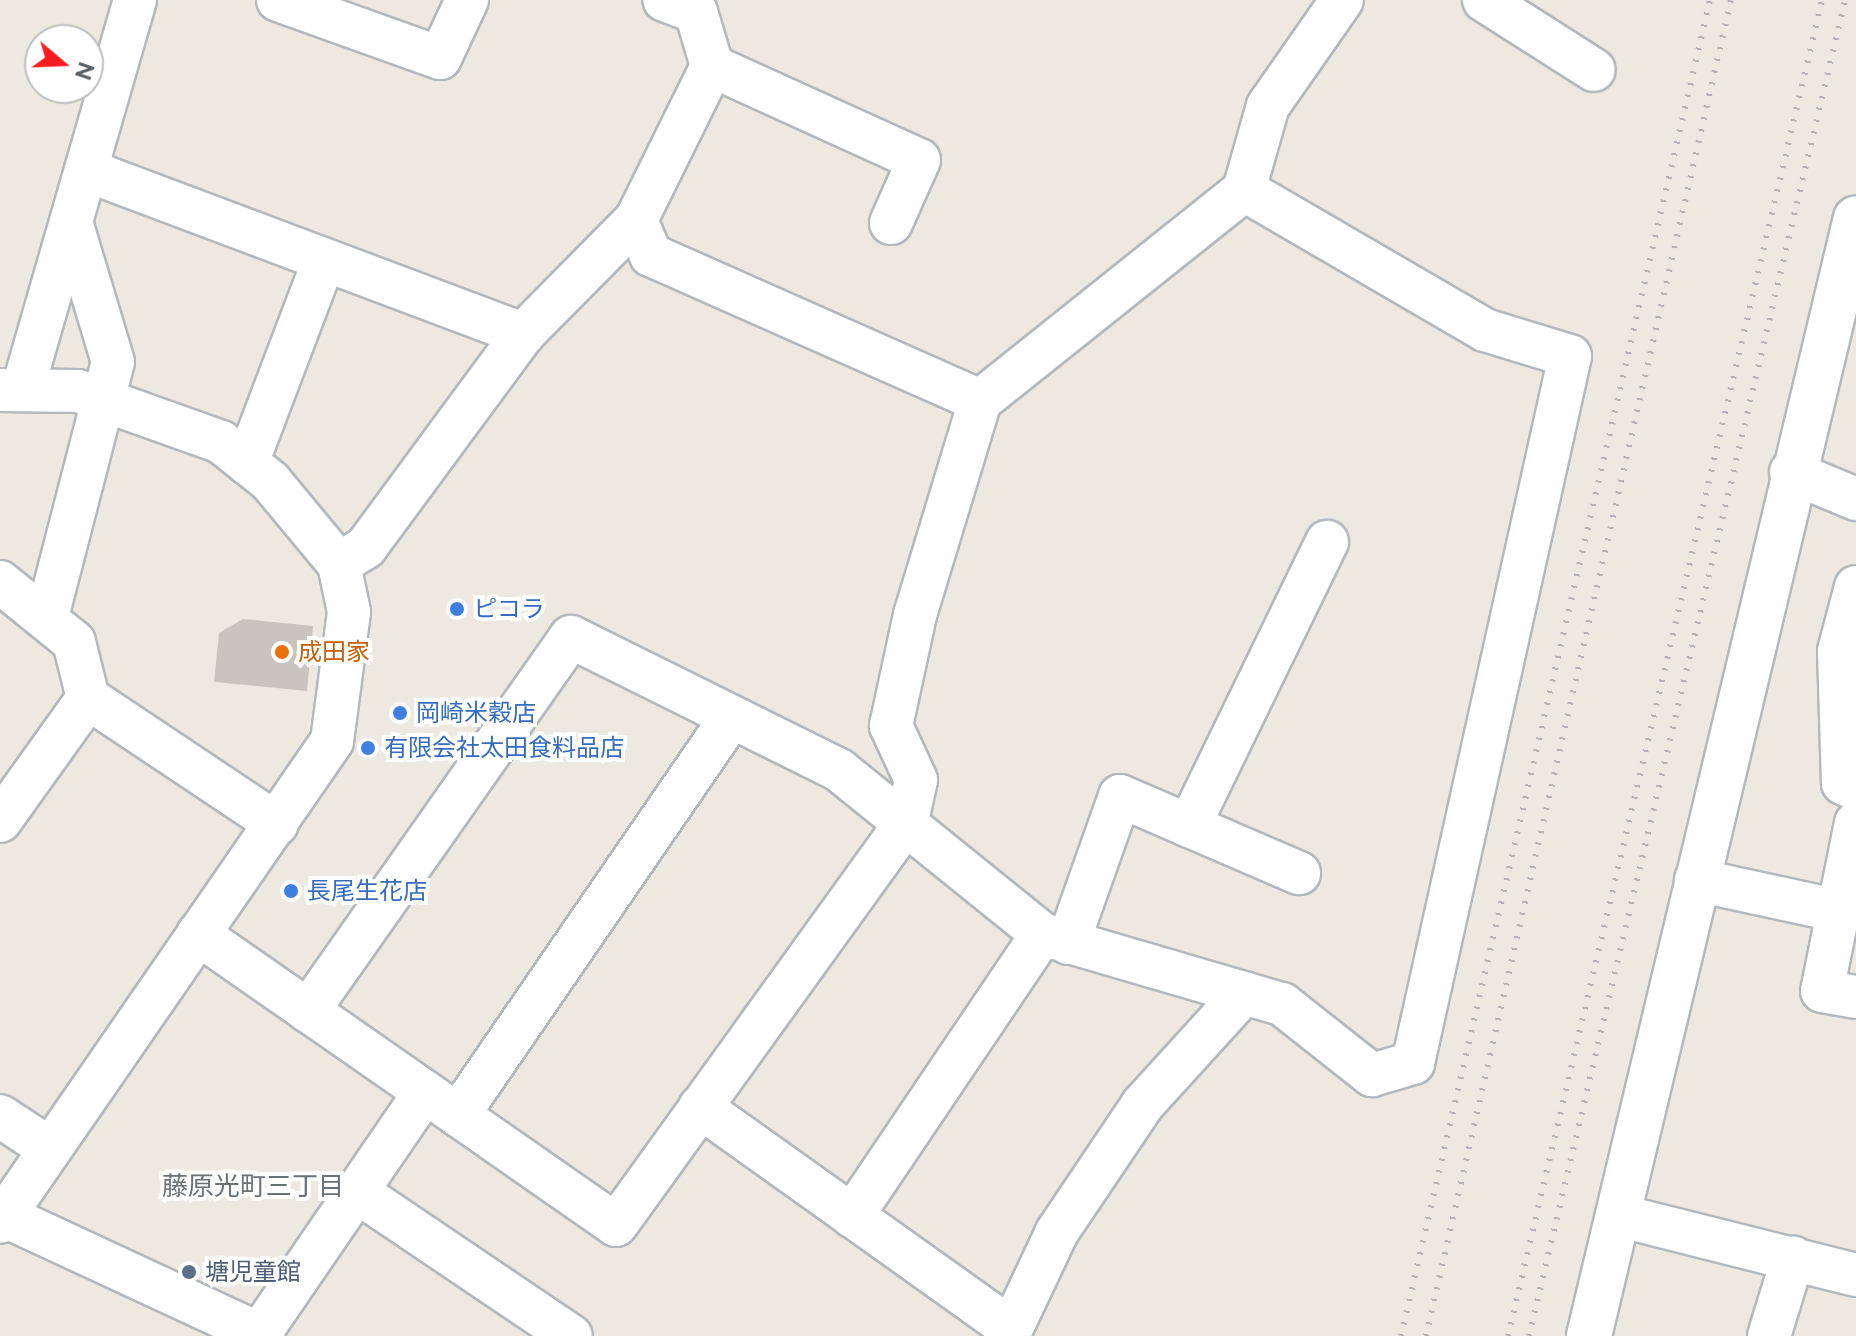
<!DOCTYPE html>
<html>
<head>
<meta charset="utf-8">
<style>
  body { margin:0 }
  #map { position:relative; width:1856px; height:1336px; overflow:hidden; background:#eee9e0; font-family:Raleway,"Noto Sans JP",sans-serif }
  div>[style] { position:absolute }
  .building>* { inset:0; background:#c9c4bd }
  .roads { filter:drop-shadow(2px 0 #b3b8bd) drop-shadow(-2px 0 #b3b8bd) drop-shadow(0 2px #b3b8bd) drop-shadow(0 -2px #b3b8bd) }
  .minor>* { height:42px; margin:-21px; padding:0 21px; transform-origin:21px; border-radius:21px; background:#fff }
  .tertiary>* { height:44px; margin:-22px; padding:0 22px; transform-origin:22px; border-radius:22px; background:#fff }
  .rail>* { height:6px; margin-top:-3px; transform-origin:0; background:repeating-linear-gradient(90deg,#b2b3b4 0 2px,transparent 0 12px) }
  .dots>* { width:22px; height:22px; translate:-50% -50%; box-sizing:border-box; border:4px solid #fff; border-radius:50% }
  span { translate:-50% -50%; white-space:nowrap; text-align:center; line-height:1.15; -webkit-text-stroke:8px #fff; paint-order:stroke }
  .shop-label { font-size:24px; color:#366cbe }
  .left { translate:0 -50%; text-align:left }
  .food-label { font-size:24px; color:#c56008 }
  .service-label { font-size:24px; color:#4e5e75 }
  .neighbourhood-label { font-size:26px; color:#6a7175 }
  .north { position:absolute; left:24px; top:24px; width:80px; height:80px; box-sizing:border-box; background:#fff; border:2px solid #bdbfc1; border-radius:50%; rotate:109deg; font-size:22px; font-weight:700; line-height:32px; text-align:center; color:#595e63 }
  .north::after { content:''; display:block; margin:auto; width:28px; height:36px; background:#f81c20; clip-path:polygon(50% 0,100% 100%,50% 72%,0 100%) }
</style>
</head>
<body>
<div id="map">
  <div class="building">
    <div style="clip-path:polygon(243px 619px,313px 626px,307px 691px,214px 682px,219px 633px)"></div>
  </div>
  <div class="roads">
    <div class="minor">
      <div style="left:278px;top:0;width:172px;rotate:19.7deg"></div>
      <div style="left:440px;top:58px;width:64px;rotate:-65deg"></div>
      <div style="left:1484px;top:0;width:130px;rotate:32.5deg"></div>
      <div style="left:712px;top:66px;width:227px;rotate:24.4deg"></div>
      <div style="left:919px;top:160px;width:69px;rotate:114deg"></div>
      <div style="left:86px;top:170px;width:467px;rotate:20.6deg"></div>
      <div style="left:636px;top:220px;width:38px;rotate:67deg"></div>
      <div style="left:651px;top:255px;width:360px;rotate:23.9deg"></div>
      <div style="left:23px;top:388px;width:404px;rotate:-73.9deg"></div>
      <div style="left:0;top:390px;width:78px;rotate:0.7deg"></div>
      <div style="left:78px;top:391px;width:152px;rotate:19.6deg"></div>
      <div style="left:221px;top:442px;width:63px;rotate:38.5deg"></div>
      <div style="left:270px;top:481px;width:108px;rotate:50.3deg"></div>
      <div style="left:339px;top:564px;width:49px;rotate:78.2deg"></div>
      <div style="left:349px;top:612px;width:130px;rotate:97.5deg"></div>
      <div style="left:332px;top:741px;width:584px;rotate:124.61deg"></div>
      <div style="left:247px;top:463px;width:217px;rotate:-69.2deg"></div>
      <div style="left:1791px;top:472px;width:70px;rotate:22.6deg"></div>
      <div style="left:339px;top:564px;width:32px;rotate:-32deg"></div>
      <div style="left:366px;top:547px;width:265px;rotate:-53.6deg"></div>
      <div style="left:523px;top:334px;width:161px;rotate:-45.3deg"></div>
      <div style="left:636px;top:220px;width:172px;rotate:-63.7deg"></div>
      <div style="left:712px;top:66px;width:56px;rotate:-106.5deg"></div>
      <div style="left:696px;top:12px;width:34px;rotate:-159deg"></div>
      <div style="left:0;top:582px;width:95px;rotate:39deg"></div>
      <div style="left:74px;top:642px;width:58px;rotate:76deg"></div>
      <div style="left:88px;top:698px;width:227px;rotate:33.7deg"></div>
      <div style="left:1856px;top:587px;width:66px;rotate:104.9deg"></div>
      <div style="left:1839px;top:651px;width:132px;rotate:88.3deg"></div>
      <div style="left:1843px;top:783px;width:14px;rotate:25deg"></div>
      <div style="left:48px;top:613px;width:259px;rotate:-75.5deg"></div>
      <div style="left:113px;top:362px;width:146px;rotate:-106.7deg"></div>
      <div style="left:0;top:821px;width:151px;rotate:-54.4deg"></div>
      <div style="left:1856px;top:823px;width:171px;rotate:101.4deg"></div>
      <div style="left:1822px;top:991px;width:35px;rotate:10deg"></div>
      <div style="left:1189px;top:826px;width:316px;rotate:-64.1deg"></div>
      <div style="left:1696px;top:880px;width:146px;rotate:12.2deg"></div>
      <div style="left:198px;top:934px;width:509px;rotate:34.84deg"></div>
      <div style="left:616px;top:1225px;width:498px;rotate:-54.2deg"></div>
      <div style="left:907px;top:821px;width:42px;rotate:-77.6deg"></div>
      <div style="left:916px;top:780px;width:60px;rotate:-114.8deg"></div>
      <div style="left:891px;top:726px;width:114px;rotate:-77.8deg"></div>
      <div style="left:915px;top:615px;width:224px;rotate:-73.1deg"></div>
      <div style="left:980px;top:401px;width:338px;rotate:-38.6deg"></div>
      <div style="left:1244px;top:190px;width:87px;rotate:-74.1deg"></div>
      <div style="left:1268px;top:106px;width:129px;rotate:-55.1deg"></div>
      <div style="left:1068px;top:943px;width:156px;rotate:-70.5deg"></div>
      <div style="left:1120px;top:796px;width:195px;rotate:23.3deg"></div>
      <div style="left:308px;top:1011px;width:457px;rotate:-54.9deg"></div>
      <div style="left:571px;top:637px;width:299px;rotate:26.4deg"></div>
      <div style="left:839px;top:770px;width:261px;rotate:38.9deg"></div>
      <div style="left:1042px;top:934px;width:250px;rotate:16.3deg"></div>
      <div style="left:1282px;top:1004px;width:115px;rotate:38.3deg"></div>
      <div style="left:1372px;top:1075px;width:43px;rotate:-16.3deg"></div>
      <div style="left:1413px;top:1063px;width:724px;rotate:-77.48deg"></div>
      <div style="left:1570px;top:356px;width:89px;rotate:-163deg"></div>
      <div style="left:1485px;top:330px;width:279px;rotate:-149.8deg"></div>
      <div style="left:700px;top:1107px;width:379px;rotate:35.5deg"></div>
      <div style="left:458px;top:1115px;width:483px;rotate:-55.5deg"></div>
      <div style="left:0;top:1116px;width:60px;rotate:33.4deg"></div>
      <div style="left:356px;top:1191px;width:259px;rotate:34deg"></div>
      <div style="left:1617px;top:1215px;width:246px;rotate:14.1deg"></div>
      <div style="left:5px;top:1216px;width:285px;rotate:24.9deg"></div>
      <div style="left:852px;top:1216px;width:340px;rotate:-56deg"></div>
      <div style="left:260px;top:1333px;width:292px;rotate:-55.6deg"></div>
      <div style="left:1008px;top:1336px;width:115px;rotate:-64.8deg"></div>
      <div style="left:1057px;top:1232px;width:154px;rotate:-56.1deg"></div>
      <div style="left:1143px;top:1104px;width:150px;rotate:-47.7deg"></div>
      <div style="left:1769px;top:1336px;width:82px;rotate:-72.9deg"></div>
    </div>
    <div class="tertiary">
      <div style="left:1589px;top:1336px;width:1149px;rotate:-76.57deg"></div>
    </div>
  </div>
  <div class="rail">
    <div style="left:1401px;top:1336px;width:1371px;rotate:-76.98deg"></div>
    <div style="left:1426px;top:1336px;width:1370px;rotate:-77.14deg"></div>
    <div style="left:1508px;top:1336px;width:1372px;rotate:-76.77deg"></div>
    <div style="left:1529px;top:1336px;width:1373px;rotate:-76.69deg"></div>
  </div>
  <div class="dots">
    <div style="left:457px;top:609px;background:#3f7fe0"></div>
    <div style="left:282px;top:652px;background:#e8710a"></div>
    <div style="left:400px;top:713px;background:#3f7fe0"></div>
    <div style="left:368px;top:748px;background:#3f7fe0"></div>
    <div style="left:291px;top:891px;background:#3f7fe0"></div>
    <div style="left:189px;top:1272px;background:#5c6f8a"></div>
  </div>
  <div class="shop-label">
    <span class="left" style="left:473px;top:609px">ピコラ</span>
    <span class="left" style="left:416px;top:713px">岡崎米穀店</span>
    <span class="left" style="left:384px;top:748px">有限会社太田食料品店</span>
    <span class="left" style="left:307px;top:891px">長尾生花店</span>
  </div>
  <div class="food-label">
    <span class="left" style="left:298px;top:652px">成田家</span>
  </div>
  <div class="service-label">
    <span class="left" style="left:205px;top:1272px">塘児童館</span>
  </div>
  <div class="neighbourhood-label">
    <span style="left:253px;top:1187px">藤原光町三丁目</span>
  </div>
  <div class="north">N</div>
</div>
</body>
</html>
